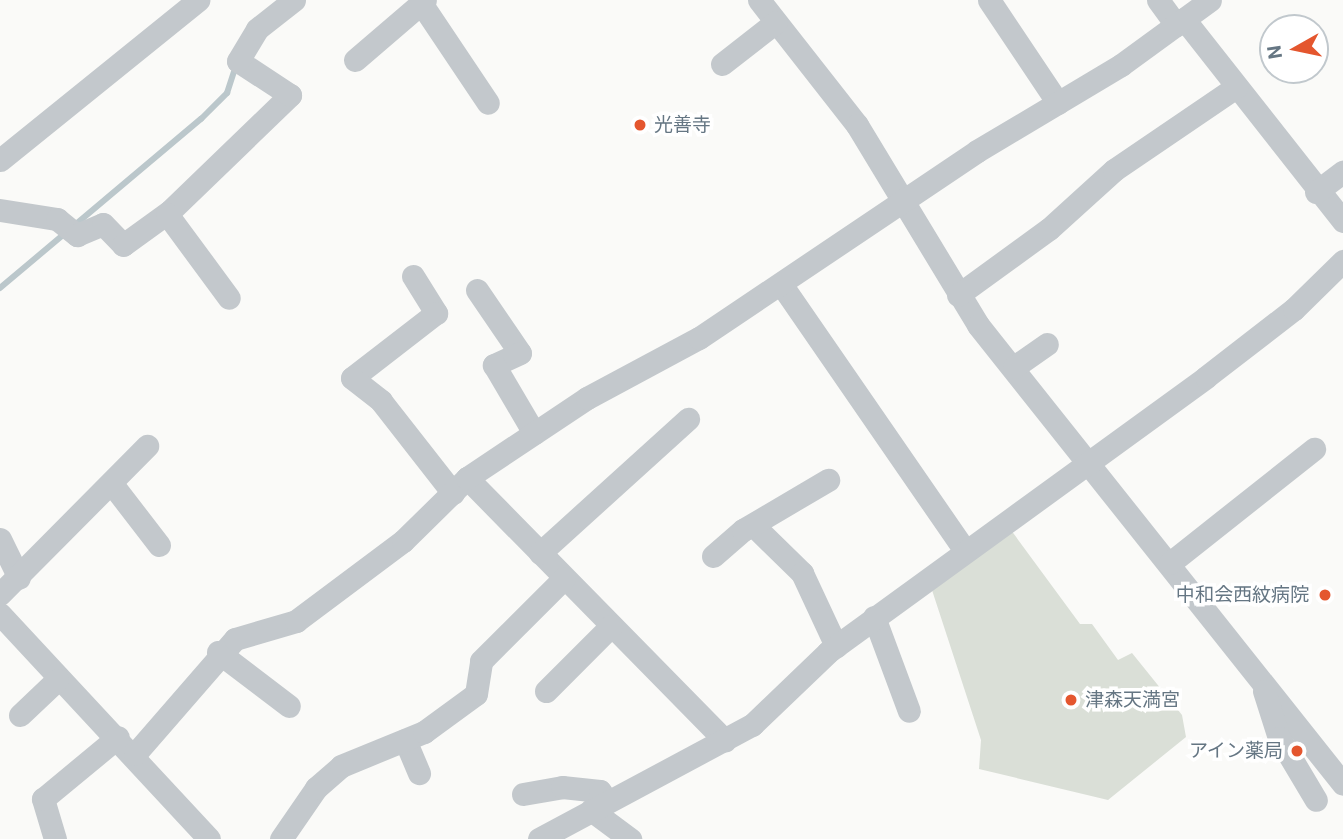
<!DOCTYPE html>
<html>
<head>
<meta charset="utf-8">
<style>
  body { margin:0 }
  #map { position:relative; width:1343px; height:839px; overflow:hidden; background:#fafaf8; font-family:Roboto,"Noto Sans JP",sans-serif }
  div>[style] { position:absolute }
  .green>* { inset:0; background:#dadfd7 }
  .stream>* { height:6px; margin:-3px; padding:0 3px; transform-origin:3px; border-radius:3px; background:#bbc7cb }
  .minor>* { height:23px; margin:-11.5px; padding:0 11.5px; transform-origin:11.5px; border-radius:11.5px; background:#c3c8cc }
  .dots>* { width:19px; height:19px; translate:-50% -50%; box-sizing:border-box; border:4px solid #fff; border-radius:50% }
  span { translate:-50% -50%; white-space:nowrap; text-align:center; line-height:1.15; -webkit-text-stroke:7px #fff; paint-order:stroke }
  .poi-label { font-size:19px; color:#657683 }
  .left { translate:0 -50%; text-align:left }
  .right { translate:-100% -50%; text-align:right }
  .north { position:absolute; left:1259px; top:14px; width:70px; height:70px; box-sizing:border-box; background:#fff; border:2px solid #c1c8cd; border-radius:50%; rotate:261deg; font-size:19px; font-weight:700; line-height:28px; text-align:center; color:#657683 }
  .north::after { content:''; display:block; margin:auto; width:24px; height:32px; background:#e4562e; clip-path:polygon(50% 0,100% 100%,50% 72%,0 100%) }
</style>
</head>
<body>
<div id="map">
  <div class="green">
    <div style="clip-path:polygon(1008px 526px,1080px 624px,1092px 624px,1118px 660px,1132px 653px,1182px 715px,1186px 737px,1108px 800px,979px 769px,981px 740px,930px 584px)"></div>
  </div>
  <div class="stream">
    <div style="left:0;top:288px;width:263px;rotate:-40.1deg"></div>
    <div style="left:201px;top:119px;width:37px;rotate:-45deg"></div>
    <div style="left:227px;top:93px;width:22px;rotate:-72deg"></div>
  </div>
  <div class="minor">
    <div style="left:759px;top:0;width:159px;rotate:51.9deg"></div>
    <div style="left:857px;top:125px;width:234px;rotate:58.8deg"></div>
    <div style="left:978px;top:325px;width:586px;rotate:51.51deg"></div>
    <div style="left:989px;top:0;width:124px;rotate:56.2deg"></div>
    <div style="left:1158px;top:0;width:31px;rotate:54deg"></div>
    <div style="left:421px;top:3px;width:120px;rotate:56.2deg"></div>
    <div style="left:1184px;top:19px;width:257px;rotate:51.8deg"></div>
    <div style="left:355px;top:60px;width:92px;rotate:-40.6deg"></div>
    <div style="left:722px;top:64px;width:68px;rotate:-37.9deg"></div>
    <div style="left:0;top:160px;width:255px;rotate:-38.9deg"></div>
    <div style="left:1316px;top:192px;width:34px;rotate:-37deg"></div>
    <div style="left:0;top:210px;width:58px;rotate:9deg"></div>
    <div style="left:57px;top:219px;width:26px;rotate:39deg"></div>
    <div style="left:77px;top:235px;width:28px;rotate:-23deg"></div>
    <div style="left:103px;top:224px;width:29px;rotate:46deg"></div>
    <div style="left:123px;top:245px;width:58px;rotate:-35.9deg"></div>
    <div style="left:170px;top:211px;width:167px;rotate:-44deg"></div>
    <div style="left:290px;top:95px;width:62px;rotate:-146.8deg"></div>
    <div style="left:238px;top:61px;width:37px;rotate:-59deg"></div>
    <div style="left:257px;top:29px;width:47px;rotate:-38.1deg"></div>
    <div style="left:167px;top:214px;width:104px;rotate:53.6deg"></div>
    <div style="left:413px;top:276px;width:44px;rotate:58.1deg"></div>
    <div style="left:436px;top:313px;width:106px;rotate:142.3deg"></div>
    <div style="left:352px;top:378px;width:37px;rotate:38deg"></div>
    <div style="left:381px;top:401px;width:117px;rotate:52deg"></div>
    <div style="left:781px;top:284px;width:322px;rotate:55.4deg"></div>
    <div style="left:477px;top:290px;width:76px;rotate:55.7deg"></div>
    <div style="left:520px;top:353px;width:29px;rotate:155deg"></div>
    <div style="left:494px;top:365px;width:79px;rotate:59.5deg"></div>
    <div style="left:958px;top:295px;width:112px;rotate:-36deg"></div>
    <div style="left:1049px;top:229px;width:88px;rotate:-42.2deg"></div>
    <div style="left:1114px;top:170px;width:148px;rotate:-34.2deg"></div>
    <div style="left:1014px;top:367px;width:40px;rotate:-34.9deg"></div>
    <div style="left:467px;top:478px;width:368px;rotate:45.5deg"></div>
    <div style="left:112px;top:484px;width:77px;rotate:52.4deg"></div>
    <div style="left:753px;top:525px;width:69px;rotate:44.4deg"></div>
    <div style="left:802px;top:573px;width:81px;rotate:65deg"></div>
    <div style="left:0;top:539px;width:43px;rotate:64deg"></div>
    <div style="left:540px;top:553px;width:200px;rotate:-42.2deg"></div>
    <div style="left:713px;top:556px;width:40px;rotate:-41deg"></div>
    <div style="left:743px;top:530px;width:99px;rotate:-30.5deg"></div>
    <div style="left:1170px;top:563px;width:184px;rotate:-38.4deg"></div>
    <div style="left:0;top:594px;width:209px;rotate:-45.2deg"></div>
    <div style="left:0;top:614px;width:307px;rotate:47.1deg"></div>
    <div style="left:874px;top:617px;width:100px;rotate:69.6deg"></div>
    <div style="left:218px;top:652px;width:89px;rotate:37.3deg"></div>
    <div style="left:546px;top:691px;width:92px;rotate:-45deg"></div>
    <div style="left:1264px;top:691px;width:49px;rotate:72.3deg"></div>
    <div style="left:1279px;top:738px;width:72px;rotate:59.2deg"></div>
    <div style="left:20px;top:715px;width:51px;rotate:-43.4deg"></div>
    <div style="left:405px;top:740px;width:36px;rotate:67deg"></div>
    <div style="left:135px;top:754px;width:152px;rotate:-49deg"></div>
    <div style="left:235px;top:639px;width:64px;rotate:-16.4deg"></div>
    <div style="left:296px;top:621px;width:134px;rotate:-36.8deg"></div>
    <div style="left:403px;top:541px;width:90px;rotate:-44.5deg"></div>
    <div style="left:467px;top:478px;width:144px;rotate:-33.7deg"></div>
    <div style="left:587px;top:398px;width:127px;rotate:-28.2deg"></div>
    <div style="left:699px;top:338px;width:335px;rotate:-33.9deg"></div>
    <div style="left:977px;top:151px;width:168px;rotate:-30.8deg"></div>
    <div style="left:1121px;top:65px;width:110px;rotate:-36.1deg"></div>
    <div style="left:523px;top:794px;width:40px;rotate:-10deg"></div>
    <div style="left:562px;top:787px;width:38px;rotate:6deg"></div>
    <div style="left:600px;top:791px;width:12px;rotate:55deg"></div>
    <div style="left:591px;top:810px;width:49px;rotate:36.6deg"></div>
    <div style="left:55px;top:839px;width:42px;rotate:-106.7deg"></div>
    <div style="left:43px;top:799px;width:97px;rotate:-39.6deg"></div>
    <div style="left:281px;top:839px;width:62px;rotate:-55.5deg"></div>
    <div style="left:316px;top:788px;width:33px;rotate:-41deg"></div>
    <div style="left:341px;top:766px;width:90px;rotate:-22.3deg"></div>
    <div style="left:424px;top:732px;width:64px;rotate:-36.2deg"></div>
    <div style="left:476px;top:694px;width:33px;rotate:-81deg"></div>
    <div style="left:481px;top:661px;width:117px;rotate:-45deg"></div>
    <div style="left:539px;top:839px;width:242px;rotate:-28.2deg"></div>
    <div style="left:752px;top:725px;width:105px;rotate:-43.8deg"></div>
    <div style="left:828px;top:652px;width:467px;rotate:-36deg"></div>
    <div style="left:1206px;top:377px;width:111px;rotate:-37.7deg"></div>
    <div style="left:1294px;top:309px;width:69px;rotate:-44.4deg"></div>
  </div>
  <div class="dots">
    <div style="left:640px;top:125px;background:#e4562e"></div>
    <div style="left:1325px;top:595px;background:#e4562e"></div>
    <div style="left:1071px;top:700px;background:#e4562e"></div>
    <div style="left:1297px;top:751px;background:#e4562e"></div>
  </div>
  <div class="poi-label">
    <span class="left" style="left:654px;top:125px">光善寺</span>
    <span class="right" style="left:1309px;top:595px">中和会西紋病院</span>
    <span class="left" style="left:1085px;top:700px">津森天満宮</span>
    <span class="right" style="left:1283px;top:751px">アイン薬局</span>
  </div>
  <div class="north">N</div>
</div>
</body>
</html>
